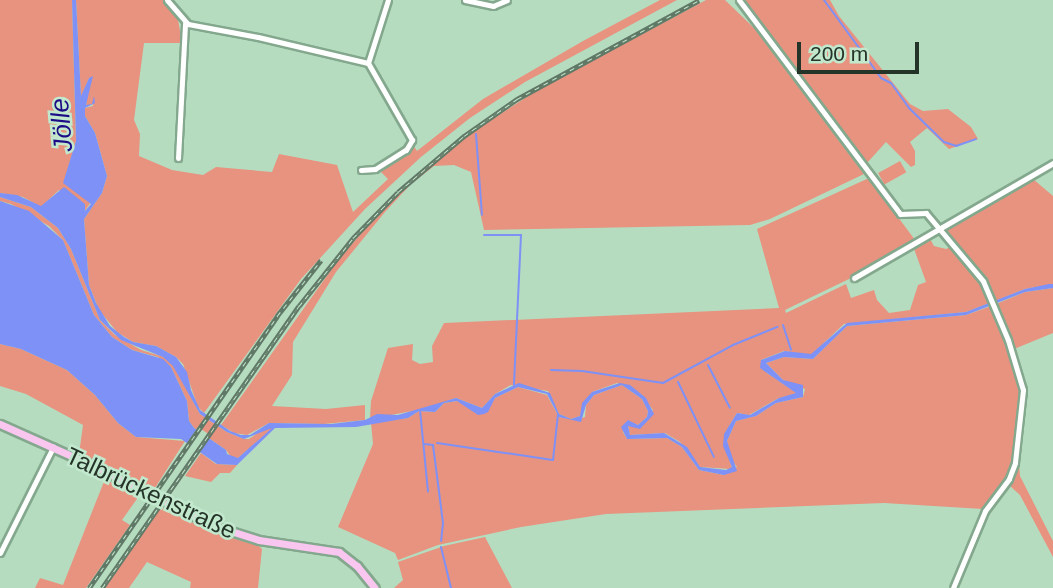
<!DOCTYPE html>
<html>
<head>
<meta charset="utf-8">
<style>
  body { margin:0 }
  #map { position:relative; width:1053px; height:588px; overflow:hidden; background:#b6dcc0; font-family:Helvetica,sans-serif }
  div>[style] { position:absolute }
  .green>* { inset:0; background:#e7937f; transform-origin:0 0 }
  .water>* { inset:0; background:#7d91f6 }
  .pier>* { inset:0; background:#b6dcc0; transform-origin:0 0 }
  .stream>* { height:2px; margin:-1px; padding:0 1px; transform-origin:1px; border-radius:1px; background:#7d91f6 }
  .roads { filter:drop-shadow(2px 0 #83a88d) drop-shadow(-2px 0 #83a88d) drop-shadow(0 2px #83a88d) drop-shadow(0 -2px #83a88d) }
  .minor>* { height:5px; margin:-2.5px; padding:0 2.5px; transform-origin:2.5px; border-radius:2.5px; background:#fff }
  .major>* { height:7px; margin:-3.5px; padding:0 3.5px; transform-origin:3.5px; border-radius:3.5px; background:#f9c6f0 }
  .rail>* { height:4.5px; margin-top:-2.25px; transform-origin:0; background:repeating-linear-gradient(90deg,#c2e9cd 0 5px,#607967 0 10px); box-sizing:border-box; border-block:2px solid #607967 }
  span { translate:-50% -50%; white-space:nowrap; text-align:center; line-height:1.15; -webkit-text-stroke:5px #c2e9cd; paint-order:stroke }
  .street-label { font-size:24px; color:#253429 }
  .water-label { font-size:26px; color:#1d0c86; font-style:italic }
  .scale { position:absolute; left:797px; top:42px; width:122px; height:32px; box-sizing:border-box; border:4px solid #253429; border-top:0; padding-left:9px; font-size:21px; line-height:24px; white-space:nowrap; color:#253429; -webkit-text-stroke:5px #c2e9cd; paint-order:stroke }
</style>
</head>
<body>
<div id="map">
  <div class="green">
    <div style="clip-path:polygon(0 0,72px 0,76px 141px,64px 182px,91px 202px,84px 212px,59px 190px,41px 207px,23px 197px,0 193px)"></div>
    <div style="clip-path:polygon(76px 0,164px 0,178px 19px,182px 43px,144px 43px,134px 120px,140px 134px,139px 156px,172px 170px,203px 175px,216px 167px,272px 172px,279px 154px,337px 165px,353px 212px,388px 179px,378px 169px,407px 152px,413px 145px,417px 151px,483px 99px,583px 41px,660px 0,677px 0,525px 82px,470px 118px,421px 157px,365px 209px,301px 279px,204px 413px,198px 407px,183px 364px,176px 357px,156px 346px,133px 342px,117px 332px,99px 310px,89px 285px,84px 219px,102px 193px,107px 176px,95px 133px,85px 116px,85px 108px,93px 106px,93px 104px,86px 106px,89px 78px,81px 97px)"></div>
    <div style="clip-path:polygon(706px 0,725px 0,754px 28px,864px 174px,770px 219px,750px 225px,484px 230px,471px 172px,454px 165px,434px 166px,411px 184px,385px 212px,336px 272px,293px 342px,292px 375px,272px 406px,326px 409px,365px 405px,365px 420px,324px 424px,269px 423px,247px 435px,234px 433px,221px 425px,341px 256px,387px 205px,428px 167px,474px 131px,536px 91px)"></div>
    <div style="clip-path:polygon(744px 0,830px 0,839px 16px,910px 104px,923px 111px,948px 109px,971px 127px,978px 139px,949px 149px,927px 128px,910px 142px,915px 151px,915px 165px,911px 167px,886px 142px,867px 163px,864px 162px)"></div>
    <div style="left:900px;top:161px;width:13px;height:25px;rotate:61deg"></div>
    <div style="clip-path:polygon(869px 178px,915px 240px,849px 279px,785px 310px,786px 313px,846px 284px,851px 298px,874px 290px,877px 300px,889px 313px,910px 310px,918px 285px,926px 282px,913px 246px,929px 237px,934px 246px,946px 249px,952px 246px,982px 283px,992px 302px,966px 312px,844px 324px,811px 355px,784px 351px,761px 360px,767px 373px,797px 393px,777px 399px,749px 415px,737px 413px,729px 426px,725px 448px,732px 467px,730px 469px,700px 467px,680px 442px,665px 433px,630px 435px,628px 426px,642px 427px,653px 410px,641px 394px,617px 383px,592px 392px,580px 416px,571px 419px,559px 414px,548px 391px,511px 385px,495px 394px,482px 408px,456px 398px,423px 409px,370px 419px,371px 401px,388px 348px,413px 344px,412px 360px,420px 364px,433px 362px,432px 346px,444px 323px,779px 308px,757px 229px)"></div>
    <div style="clip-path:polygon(1033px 179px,1053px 196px,1053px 284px,1025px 289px,995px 301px,985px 281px,945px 229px)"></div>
    <div style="clip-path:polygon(0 197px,31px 207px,58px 228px,71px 249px,100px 320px,115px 335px,141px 350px,164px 357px,174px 366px,200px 414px,227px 432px,244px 439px,249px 439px,265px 428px,273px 428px,238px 458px,231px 457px,226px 450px,194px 428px,189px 421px,187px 401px,171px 367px,158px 357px,132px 350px,112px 337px,94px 315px,63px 240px,49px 226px,11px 204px,0 201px)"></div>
    <div style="clip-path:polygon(1053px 288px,1053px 333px,1014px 349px,996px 304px,1025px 292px)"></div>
    <div style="clip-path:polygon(994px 305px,1022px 387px,1013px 463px,1005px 481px,983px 509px,884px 503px,606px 514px,521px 527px,438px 545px,398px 560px,395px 553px,338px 527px,373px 444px,371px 423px,408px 418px,419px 411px,435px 412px,444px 403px,457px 401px,476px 411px,488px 408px,495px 398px,518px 387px,547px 395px,559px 417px,575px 420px,585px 417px,586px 405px,594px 395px,622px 385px,642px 399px,648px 411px,647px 417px,638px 425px,628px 421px,623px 432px,627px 439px,667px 438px,682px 447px,699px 470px,724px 475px,737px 467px,730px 458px,727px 441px,736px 421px,756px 416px,776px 403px,803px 397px,805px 389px,783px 380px,766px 363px,784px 357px,813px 359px,847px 326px,966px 315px)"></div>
    <div style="clip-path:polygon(0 344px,21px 349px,67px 370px,95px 395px,118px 423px,136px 437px,185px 441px,153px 491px,79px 454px,83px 425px,26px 394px,0 386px)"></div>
    <div style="clip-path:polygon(1018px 452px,1020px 476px,1053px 541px,1053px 557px,1020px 495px,1008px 484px,1016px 469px)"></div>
    <div style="clip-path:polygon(201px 453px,216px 464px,237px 465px,230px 473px,220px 473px,211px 482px,185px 476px)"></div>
    <div style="clip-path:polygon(105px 479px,139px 496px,122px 520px,130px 525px,86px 588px,35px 588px,40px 578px,63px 585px)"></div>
    <div style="clip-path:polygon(161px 507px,212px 532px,259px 546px,262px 549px,258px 588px,190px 588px,191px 582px,147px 562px,129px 588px,105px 588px)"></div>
    <div style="clip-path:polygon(485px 537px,512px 588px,394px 588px,403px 580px,398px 562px,444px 546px)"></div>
  </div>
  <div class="water">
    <div style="clip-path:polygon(72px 0,76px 0,81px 96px,89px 78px,93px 76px,86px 105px,92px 104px,94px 96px,95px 103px,85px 108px,85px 116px,95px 133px,107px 176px,102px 193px,84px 219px,89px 285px,96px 303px,110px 326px,124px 337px,133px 342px,156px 346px,176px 357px,187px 372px,191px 390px,200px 410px,230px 431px,241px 435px,250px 435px,269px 423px,331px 424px,365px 420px,377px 414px,398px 415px,456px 398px,482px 408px,495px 394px,519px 383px,550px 393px,559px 414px,571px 419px,580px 416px,582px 403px,592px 392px,620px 383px,630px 385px,646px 398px,654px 414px,640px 429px,628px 426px,630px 435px,664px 433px,687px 447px,700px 467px,726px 470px,732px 467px,723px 446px,724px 434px,737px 413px,750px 415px,779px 398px,796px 393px,760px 368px,761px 360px,785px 351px,811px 354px,847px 323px,966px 312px,1025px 289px,1049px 284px,1053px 284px,1053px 288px,1025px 292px,966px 315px,847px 326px,813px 359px,784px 357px,766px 363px,783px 380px,803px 385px,803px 397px,776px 403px,756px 416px,736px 421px,727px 441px,737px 471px,724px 475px,699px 470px,682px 447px,667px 438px,627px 439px,621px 427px,628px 420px,638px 425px,647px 417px,648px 411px,642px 399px,622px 385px,594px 395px,586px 405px,581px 422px,559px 417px,547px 394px,518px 387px,495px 398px,488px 412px,484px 414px,478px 415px,457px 401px,444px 403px,435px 412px,419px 411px,408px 418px,356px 427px,275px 428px,237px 465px,217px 464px,181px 439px,136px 437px,118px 423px,95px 395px,67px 370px,21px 349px,0 344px,0 201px,29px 211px,63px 240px,94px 315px,112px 337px,132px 350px,163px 359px,171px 367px,187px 401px,189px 421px,194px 428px,226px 450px,227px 454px,238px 458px,272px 428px,244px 439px,227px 432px,200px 414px,173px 366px,163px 357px,121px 340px,100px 320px,71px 249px,58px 228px,31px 207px,0 197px,0 193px,17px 195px,41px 206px,64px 187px,85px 204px,85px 211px,91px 204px,63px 183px,76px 141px)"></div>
  </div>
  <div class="pier">
    <div style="left:198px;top:427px;width:14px;height:22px;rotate:34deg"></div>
  </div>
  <div class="stream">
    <div style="left:824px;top:0;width:97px;rotate:53.8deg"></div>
    <div style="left:881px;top:78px;width:11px;rotate:27deg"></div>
    <div style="left:891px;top:83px;width:31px;rotate:54deg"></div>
    <div style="left:909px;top:108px;width:49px;rotate:44.2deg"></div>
    <div style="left:944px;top:142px;width:13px;rotate:18deg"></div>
    <div style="left:956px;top:146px;width:21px;rotate:-19deg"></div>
    <div style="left:476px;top:134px;width:81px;rotate:85.8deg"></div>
    <div style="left:484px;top:235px;width:37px"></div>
    <div style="left:521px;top:235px;width:150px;rotate:92.7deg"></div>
    <div style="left:783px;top:325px;width:26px;rotate:72deg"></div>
    <div style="left:708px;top:365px;width:48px;rotate:62.9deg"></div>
    <div style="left:551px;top:370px;width:31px;rotate:2deg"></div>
    <div style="left:582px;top:371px;width:82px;rotate:8.4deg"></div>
    <div style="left:663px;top:383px;width:80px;rotate:-28.5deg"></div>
    <div style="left:733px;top:345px;width:48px;rotate:-22.2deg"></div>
    <div style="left:678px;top:382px;width:83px;rotate:64.4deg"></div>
    <div style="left:420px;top:410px;width:82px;rotate:84.4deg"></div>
    <div style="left:437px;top:443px;width:117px;rotate:8.3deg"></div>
    <div style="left:553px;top:460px;width:46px;rotate:-83.8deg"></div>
    <div style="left:424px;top:444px;width:9px;rotate:6deg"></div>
    <div style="left:433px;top:445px;width:79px;rotate:82.7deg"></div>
    <div style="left:443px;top:523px;width:18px;rotate:96deg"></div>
    <div style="left:441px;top:547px;width:42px;rotate:76.3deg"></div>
  </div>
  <div class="roads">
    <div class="minor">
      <div style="left:167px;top:0;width:32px;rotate:49deg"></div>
      <div style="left:188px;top:24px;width:71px;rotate:10.5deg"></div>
      <div style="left:258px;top:37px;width:113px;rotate:13.3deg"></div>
      <div style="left:465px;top:0;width:29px;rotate:12deg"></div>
      <div style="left:493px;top:6px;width:15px;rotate:-23deg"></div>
      <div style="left:739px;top:0;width:268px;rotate:53deg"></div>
      <div style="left:900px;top:214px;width:26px;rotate:-2deg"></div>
      <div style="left:926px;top:213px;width:89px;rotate:50deg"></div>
      <div style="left:983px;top:281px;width:64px;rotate:67deg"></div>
      <div style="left:1008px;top:340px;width:52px;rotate:73.3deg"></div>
      <div style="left:1023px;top:390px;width:73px;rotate:96.3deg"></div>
      <div style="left:1015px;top:463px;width:17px;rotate:111deg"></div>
      <div style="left:1009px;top:479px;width:40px;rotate:127deg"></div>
      <div style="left:985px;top:511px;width:83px;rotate:112.6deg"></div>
      <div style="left:368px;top:63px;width:66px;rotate:-72.4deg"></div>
      <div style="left:178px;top:158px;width:135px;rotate:-87deg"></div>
      <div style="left:361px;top:170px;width:14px;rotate:-4deg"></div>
      <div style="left:375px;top:169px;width:36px;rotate:-32deg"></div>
      <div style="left:406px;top:150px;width:12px;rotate:-59deg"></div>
      <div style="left:412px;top:140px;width:89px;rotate:-119.7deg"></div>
      <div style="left:854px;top:278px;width:230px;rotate:-30deg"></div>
      <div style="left:0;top:553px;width:119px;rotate:-63.4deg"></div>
    </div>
    <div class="major">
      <div style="left:0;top:424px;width:103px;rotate:24.1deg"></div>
      <div style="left:94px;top:466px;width:132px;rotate:26.6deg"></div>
      <div style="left:212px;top:525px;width:49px;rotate:17.7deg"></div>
      <div style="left:259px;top:540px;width:81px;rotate:8.5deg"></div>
      <div style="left:339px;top:552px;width:23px;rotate:38deg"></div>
      <div style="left:357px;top:566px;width:28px;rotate:51deg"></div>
    </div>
  </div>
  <div class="rail">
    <div style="left:89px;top:588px;width:331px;rotate:-55.3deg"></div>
    <div style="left:277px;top:316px;width:71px;rotate:-51.8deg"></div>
    <div style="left:102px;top:588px;width:344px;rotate:-55.1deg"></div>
    <div style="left:299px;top:306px;width:87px;rotate:-51.5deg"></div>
    <div style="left:353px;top:238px;width:64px;rotate:-45.6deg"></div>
    <div style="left:398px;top:192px;width:87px;rotate:-40.3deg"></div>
    <div style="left:464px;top:136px;width:65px;rotate:-34.9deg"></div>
    <div style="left:517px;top:99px;width:207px;rotate:-28.5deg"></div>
  </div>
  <div class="street-label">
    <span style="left:151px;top:493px;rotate:25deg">Talbrückenstraße</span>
  </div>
  <div class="water-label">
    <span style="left:62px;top:125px;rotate:-95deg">Jölle</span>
  </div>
  <div class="scale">200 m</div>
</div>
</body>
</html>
